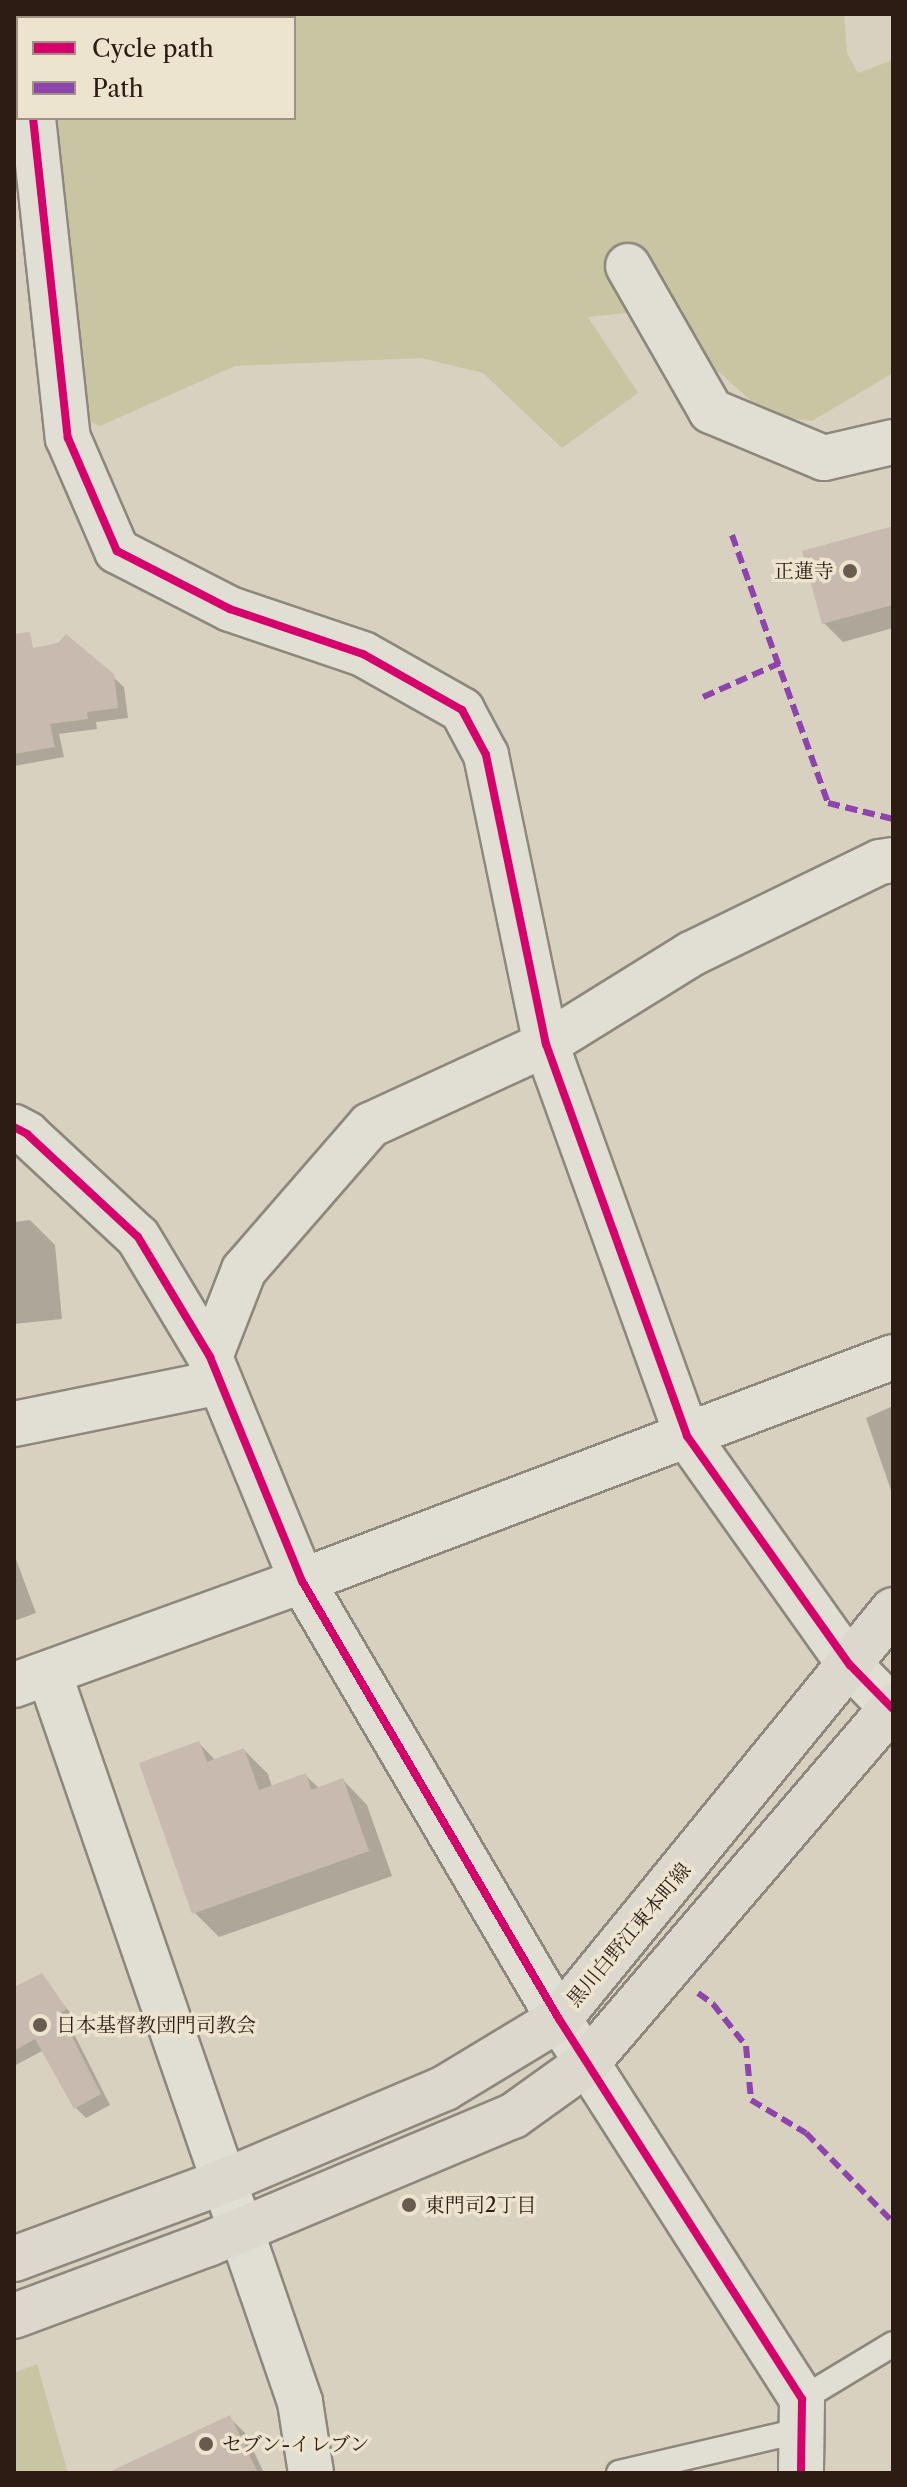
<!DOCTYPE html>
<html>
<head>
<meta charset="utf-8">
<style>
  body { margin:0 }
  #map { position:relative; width:907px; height:2487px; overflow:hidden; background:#d8d1c0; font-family:"Libre Caslon Text","Noto Serif JP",serif }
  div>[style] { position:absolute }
  .green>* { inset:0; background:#c7c5a2 }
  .shadow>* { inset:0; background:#0003 }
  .building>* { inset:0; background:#c9bab0 }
  .roads { filter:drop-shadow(2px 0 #8d877d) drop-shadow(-2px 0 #8d877d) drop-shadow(0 2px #8d877d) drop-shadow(0 -2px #8d877d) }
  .service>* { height:24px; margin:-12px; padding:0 12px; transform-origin:12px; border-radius:12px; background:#e1ded4 }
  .minor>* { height:44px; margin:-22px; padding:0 22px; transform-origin:22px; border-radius:22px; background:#e1ded4 }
  .tertiary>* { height:44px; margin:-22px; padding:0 22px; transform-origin:22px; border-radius:22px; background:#e1ded4 }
  .primary>* { height:44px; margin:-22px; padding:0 22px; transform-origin:22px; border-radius:22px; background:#dcd8ce }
  .quiet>* { height:6px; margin-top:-3px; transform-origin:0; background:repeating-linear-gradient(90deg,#8e44ad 0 12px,transparent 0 18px) }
  .cycleway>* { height:8px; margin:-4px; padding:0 4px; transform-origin:4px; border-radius:4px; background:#d6006c }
  .dots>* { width:22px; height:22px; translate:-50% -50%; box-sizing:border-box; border:4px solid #ece4cf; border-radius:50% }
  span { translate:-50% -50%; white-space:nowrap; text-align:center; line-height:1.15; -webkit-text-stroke:7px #ece4cf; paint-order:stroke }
  .poi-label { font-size:20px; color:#2c1c14 }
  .right { translate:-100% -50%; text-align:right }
  .left { translate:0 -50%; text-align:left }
  .street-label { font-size:20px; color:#2c1c14 }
  .frame { position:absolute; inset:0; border:16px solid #2c1c14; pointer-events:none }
  .legend { position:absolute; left:16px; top:16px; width:280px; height:104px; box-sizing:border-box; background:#ece4cf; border:2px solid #9f9484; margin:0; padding:10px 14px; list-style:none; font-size:24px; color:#2c1c14 }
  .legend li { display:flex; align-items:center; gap:16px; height:40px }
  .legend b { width:40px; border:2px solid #9f9484 }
</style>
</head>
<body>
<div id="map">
  <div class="green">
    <div style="clip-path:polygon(41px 14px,844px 14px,847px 53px,858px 73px,893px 60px,893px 373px,812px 421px,767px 415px,684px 341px,673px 308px,588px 317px,638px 393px,562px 448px,483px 373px,421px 358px,235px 366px,100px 426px,84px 418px,51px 118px,294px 118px,294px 18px,41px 18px)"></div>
    <div style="clip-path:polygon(37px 2364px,68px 2473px,14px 2473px,14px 2373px)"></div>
  </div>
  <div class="shadow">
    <div style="clip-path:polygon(893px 528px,893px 628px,843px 642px,824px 623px,805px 552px)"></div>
    <div style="clip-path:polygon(14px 654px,112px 676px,124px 687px,128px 718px,96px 722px,97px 729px,59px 734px,64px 757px,14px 766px)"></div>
    <div style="clip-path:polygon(30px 1220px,55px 1245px,62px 1319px,14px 1324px,14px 1222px)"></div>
    <div style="clip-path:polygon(893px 1406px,893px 1496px,866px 1418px)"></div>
    <div style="clip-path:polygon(14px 1554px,36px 1613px,14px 1621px)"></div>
    <div style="clip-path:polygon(199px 1743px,216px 1761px,244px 1750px,268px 1774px,272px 1787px,305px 1775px,320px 1789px,343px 1780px,367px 1805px,392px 1876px,219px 1937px,194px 1912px)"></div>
    <div style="clip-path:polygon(41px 1976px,76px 2020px,69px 2024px,110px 2105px,86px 2118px,76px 2108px,44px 2050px,14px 2066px,14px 1990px)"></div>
    <div style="clip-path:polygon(230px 2418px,245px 2433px,264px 2473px,112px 2473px)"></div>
  </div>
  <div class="building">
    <div style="clip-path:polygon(893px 526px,893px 605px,822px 624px,802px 551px)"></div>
    <div style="clip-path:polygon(30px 632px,33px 648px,58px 643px,66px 634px,114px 674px,118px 708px,87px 712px,88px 719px,50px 724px,55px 747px,14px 754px,14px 634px)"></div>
    <div style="clip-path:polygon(199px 1741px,207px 1762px,244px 1748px,259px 1790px,306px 1773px,311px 1790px,343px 1778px,369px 1851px,192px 1914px,139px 1763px)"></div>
    <div style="clip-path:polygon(42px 1973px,67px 2009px,60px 2013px,101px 2094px,74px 2109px,35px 2039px,14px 2051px,14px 1987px)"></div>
    <div style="clip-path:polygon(230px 2415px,258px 2473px,107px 2473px)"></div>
  </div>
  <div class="roads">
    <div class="service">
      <div style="left:802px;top:2399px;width:106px;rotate:-31.1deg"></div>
      <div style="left:619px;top:2473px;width:188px;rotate:-13.2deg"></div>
    </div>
    <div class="minor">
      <div style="left:22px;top:14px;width:4px;rotate:76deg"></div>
      <div style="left:33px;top:118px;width:322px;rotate:83.8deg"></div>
      <div style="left:68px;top:438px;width:123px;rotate:66.6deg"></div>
      <div style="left:117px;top:551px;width:127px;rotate:27.2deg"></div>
      <div style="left:230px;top:609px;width:140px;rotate:18.7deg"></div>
      <div style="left:363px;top:654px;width:114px;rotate:29.5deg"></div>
      <div style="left:462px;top:710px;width:51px;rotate:61.9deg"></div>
      <div style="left:486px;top:755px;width:295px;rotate:78.3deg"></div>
      <div style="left:546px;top:1044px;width:417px;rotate:70.2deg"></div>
      <div style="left:687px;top:1436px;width:281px;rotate:54.6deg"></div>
      <div style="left:850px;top:1665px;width:60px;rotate:45.7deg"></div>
      <div style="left:628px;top:266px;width:167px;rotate:60.2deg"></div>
      <div style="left:711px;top:411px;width:122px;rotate:22.6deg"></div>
      <div style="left:824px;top:458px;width:71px;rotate:-13.1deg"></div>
      <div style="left:210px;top:1357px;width:93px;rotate:-68.7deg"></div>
      <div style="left:244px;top:1270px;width:192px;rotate:-49deg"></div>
      <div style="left:370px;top:1125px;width:194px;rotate:-24.7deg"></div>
      <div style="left:546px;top:1044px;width:171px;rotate:-31.8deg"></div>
      <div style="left:691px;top:954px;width:210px;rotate:-26deg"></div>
      <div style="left:880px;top:862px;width:13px;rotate:-9deg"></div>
      <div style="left:14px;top:1424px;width:210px;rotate:-11.5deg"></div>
      <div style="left:49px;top:1673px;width:771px;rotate:71deg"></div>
      <div style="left:300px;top:2402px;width:72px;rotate:81.2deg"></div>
      <div style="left:559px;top:2019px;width:451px;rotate:57.4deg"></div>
      <div style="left:802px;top:2399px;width:74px;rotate:90.8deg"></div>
    </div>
    <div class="tertiary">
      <div style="left:14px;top:1127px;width:15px;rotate:28deg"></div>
      <div style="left:27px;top:1134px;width:151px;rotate:42.9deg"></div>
      <div style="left:138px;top:1237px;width:140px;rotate:59deg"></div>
      <div style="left:210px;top:1357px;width:242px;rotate:67.7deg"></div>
      <div style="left:302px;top:1581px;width:508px;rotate:59.6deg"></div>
      <div style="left:14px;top:1685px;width:306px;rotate:-19.9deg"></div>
      <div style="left:302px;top:1581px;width:632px;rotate:-20.76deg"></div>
    </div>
    <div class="primary">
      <div style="left:14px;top:2259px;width:225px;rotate:-20.3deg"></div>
      <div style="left:225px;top:2181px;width:239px;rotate:-22.9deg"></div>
      <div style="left:445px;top:2088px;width:133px;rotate:-31.2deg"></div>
      <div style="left:559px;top:2019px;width:528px;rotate:-50.76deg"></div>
      <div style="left:14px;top:2316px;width:207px;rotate:-20.4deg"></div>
      <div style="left:208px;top:2244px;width:331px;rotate:-22.8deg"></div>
      <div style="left:513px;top:2116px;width:91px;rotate:-35.6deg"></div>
      <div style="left:587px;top:2063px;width:470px;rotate:-49.4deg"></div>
    </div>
  </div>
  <div class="quiet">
    <div style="left:732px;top:535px;width:285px;rotate:70.3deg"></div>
    <div style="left:828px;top:803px;width:67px;rotate:13.8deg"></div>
    <div style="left:703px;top:697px;width:84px;rotate:-23.8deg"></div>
    <div style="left:698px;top:1993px;width:19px;rotate:36deg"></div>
    <div style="left:713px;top:2004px;width:53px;rotate:51.8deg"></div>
    <div style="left:746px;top:2046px;width:54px;rotate:84.7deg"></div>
    <div style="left:751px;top:2100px;width:64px;rotate:31deg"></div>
    <div style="left:806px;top:2133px;width:124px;rotate:45.7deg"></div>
  </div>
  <div class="cycleway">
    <div style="left:33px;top:118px;width:322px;rotate:83.8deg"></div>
    <div style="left:68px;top:438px;width:123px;rotate:66.6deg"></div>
    <div style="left:117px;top:551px;width:127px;rotate:27.2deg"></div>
    <div style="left:230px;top:609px;width:140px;rotate:18.7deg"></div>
    <div style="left:363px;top:654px;width:114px;rotate:29.5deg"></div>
    <div style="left:462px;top:710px;width:51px;rotate:61.9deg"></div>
    <div style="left:486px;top:755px;width:295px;rotate:78.3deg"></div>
    <div style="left:546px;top:1044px;width:417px;rotate:70.2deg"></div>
    <div style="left:687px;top:1436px;width:281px;rotate:54.6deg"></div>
    <div style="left:850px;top:1665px;width:60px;rotate:45.7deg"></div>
    <div style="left:14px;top:1127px;width:15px;rotate:28deg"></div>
    <div style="left:27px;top:1134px;width:151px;rotate:42.9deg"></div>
    <div style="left:138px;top:1237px;width:140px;rotate:59deg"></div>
    <div style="left:210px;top:1357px;width:242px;rotate:67.7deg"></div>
    <div style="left:302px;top:1581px;width:508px;rotate:59.6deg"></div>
    <div style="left:559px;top:2019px;width:451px;rotate:57.4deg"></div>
    <div style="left:802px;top:2399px;width:74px;rotate:90.8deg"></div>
  </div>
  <div class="dots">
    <div style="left:850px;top:571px;background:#685b50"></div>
    <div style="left:40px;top:2025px;background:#685b50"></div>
    <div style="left:409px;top:2205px;background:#685b50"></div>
    <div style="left:206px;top:2444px;background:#685b50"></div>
  </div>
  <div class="poi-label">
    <span class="right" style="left:834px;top:571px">正蓮寺</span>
    <span class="left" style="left:56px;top:2025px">日本基督教団門司教会</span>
    <span class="left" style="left:425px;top:2205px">東門司2丁目</span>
    <span class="left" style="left:222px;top:2444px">セブン-イレブン</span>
  </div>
  <div class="street-label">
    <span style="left:629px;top:1935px;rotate:-50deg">黒川白野江東本町線</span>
  </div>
  <div class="frame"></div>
  <ul class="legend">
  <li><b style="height:10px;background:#d6006c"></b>Cycle path</li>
  <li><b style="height:10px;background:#8e44ad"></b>Path</li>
  </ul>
</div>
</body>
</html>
